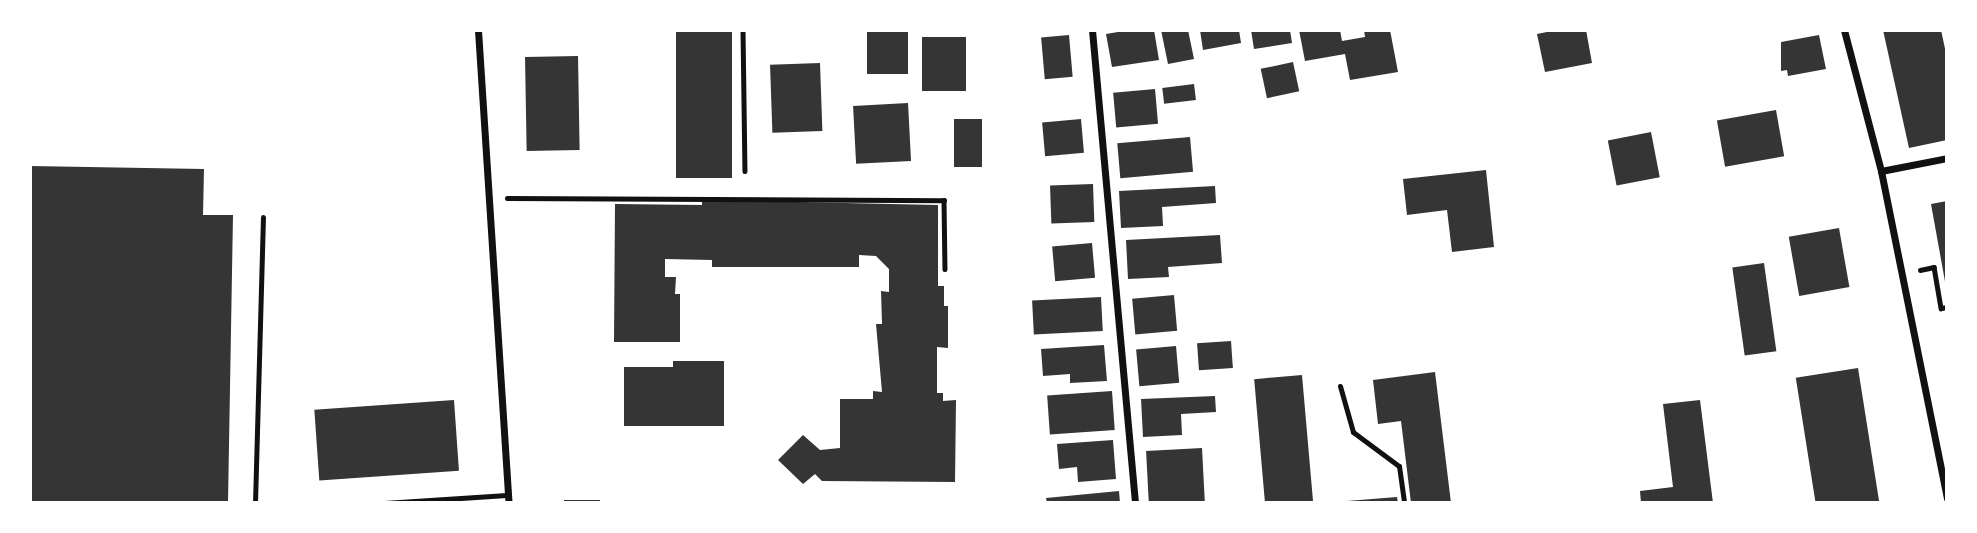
<!DOCTYPE html>
<html>
<head>
<meta charset="utf-8">
<style>
  body { margin:0 }
  #map { position:relative; width:1977px; height:533px; overflow:hidden; background:#fff; font-family:Commissioner,sans-serif }
  div>[style] { position:absolute }
  .building>* { inset:0; background:#353535; transform-origin:0 0 }
  .path>* { height:4.5px; margin:-2.25px; padding:0 2.25px; transform-origin:2.25px; border-radius:2.25px; background:#111 }
  .service>* { height:5px; margin:-2.5px; padding:0 2.5px; transform-origin:2.5px; border-radius:2.5px; background:#111 }
  .minor>* { height:7px; margin:-3.5px; padding:0 3.5px; transform-origin:3.5px; border-radius:3.5px; background:#111 }
  span { translate:-50% -50%; white-space:nowrap; text-align:center; line-height:1.15; -webkit-text-stroke:5px #fff; paint-order:stroke }
  .frame { position:absolute; inset:0; border:32px solid #fff; pointer-events:none }
</style>
</head>
<body>
<div id="map">
  <div class="building">
    <div style="left:676px;top:30px;width:56px;height:148px"></div>
    <div style="left:867px;top:30px;width:41px;height:44px"></div>
    <div style="clip-path:polygon(1130px 30px,1154px 30px,1159px 60px,1112px 67px,1106px 34px)"></div>
    <div style="clip-path:polygon(1161px 30px,1188px 30px,1194px 59px,1168px 64px)"></div>
    <div style="clip-path:polygon(1200px 30px,1239px 30px,1241px 43px,1203px 50px)"></div>
    <div style="clip-path:polygon(1251px 30px,1290px 30px,1292px 43px,1254px 49px)"></div>
    <div style="clip-path:polygon(1299px 30px,1340px 30px,1342px 41px,1365px 37px,1364px 30px,1390px 30px,1398px 72px,1350px 80px,1345px 54px,1305px 61px)"></div>
    <div style="clip-path:polygon(1557px 30px,1586px 30px,1592px 63px,1545px 72px,1537px 34px)"></div>
    <div style="clip-path:polygon(1883px 30px,1941px 30px,1947px 58px,1947px 140px,1909px 148px)"></div>
    <div style="left:1069px;top:35px;width:42px;height:28px;rotate:85deg"></div>
    <div style="clip-path:polygon(1819px 35px,1826px 69px,1788px 76px,1787px 70px,1781px 71px,1781px 42px)"></div>
    <div style="left:922px;top:37px;width:44px;height:54px"></div>
    <div style="left:578px;top:56px;width:94px;height:53px;rotate:89deg"></div>
    <div style="left:1293px;top:62px;width:30px;height:33px;rotate:78deg"></div>
    <div style="left:820px;top:63px;width:68px;height:50px;rotate:88deg"></div>
    <div style="left:1194px;top:84px;width:16px;height:32px;rotate:83deg"></div>
    <div style="left:1155px;top:89px;width:35px;height:42px;rotate:85deg"></div>
    <div style="left:908px;top:103px;width:58px;height:55px;rotate:87deg"></div>
    <div style="left:1776px;top:110px;width:47px;height:60px;rotate:80deg"></div>
    <div style="left:954px;top:119px;width:28px;height:48px"></div>
    <div style="left:1081px;top:119px;width:34px;height:39px;rotate:85deg"></div>
    <div style="left:1651px;top:132px;width:46px;height:44px;rotate:79deg"></div>
    <div style="left:1190px;top:137px;width:35px;height:73px;rotate:85deg"></div>
    <div style="clip-path:polygon(30px 166px,204px 169px,203px 215px,233px 215px,228px 503px,30px 503px)"></div>
    <div style="clip-path:polygon(1486px 170px,1494px 247px,1452px 252px,1447px 210px,1407px 215px,1403px 179px)"></div>
    <div style="left:1093px;top:184px;width:38px;height:43px;rotate:88deg"></div>
    <div style="clip-path:polygon(1215px 186px,1216px 203px,1162px 207px,1163px 226px,1121px 228px,1119px 191px)"></div>
    <div style="clip-path:polygon(702px 200px,938px 205px,938px 286px,944px 286px,944px 306px,948px 306px,948px 348px,937px 347px,937px 393px,943px 393px,943px 401px,956px 400px,955px 482px,822px 481px,815px 474px,803px 484px,778px 460px,803px 435px,820px 450px,840px 448px,840px 399px,873px 399px,873px 391px,882px 392px,876px 324px,882px 324px,881px 291px,889px 292px,889px 269px,876px 256px,859px 255px,859px 267px,712px 267px,712px 260px,665px 259px,665px 277px,676px 277px,675px 294px,680px 294px,680px 342px,614px 342px,615px 204px,702px 205px)"></div>
    <div style="clip-path:polygon(1947px 201px,1947px 287px,1946px 287px,1931px 204px)"></div>
    <div style="left:1839px;top:228px;width:60px;height:51px;rotate:80deg"></div>
    <div style="clip-path:polygon(1220px 235px,1222px 263px,1168px 267px,1169px 277px,1128px 279px,1126px 240px)"></div>
    <div style="left:1092px;top:243px;width:35px;height:40px;rotate:85deg"></div>
    <div style="left:1764px;top:263px;width:89px;height:32px;rotate:82deg"></div>
    <div style="left:1174px;top:295px;width:36px;height:42px;rotate:85deg"></div>
    <div style="left:1101px;top:297px;width:34px;height:69px;rotate:87deg"></div>
    <div style="left:1231px;top:341px;width:27px;height:34px;rotate:86deg"></div>
    <div style="clip-path:polygon(1104px 345px,1107px 381px,1070px 383px,1070px 374px,1043px 376px,1041px 349px)"></div>
    <div style="left:1176px;top:346px;width:37px;height:40px;rotate:85deg"></div>
    <div style="clip-path:polygon(673px 361px,724px 361px,724px 426px,624px 426px,624px 367px,673px 367px)"></div>
    <div style="left:1858px;top:368px;width:137px;height:63px;rotate:81deg"></div>
    <div style="clip-path:polygon(1435px 372px,1451px 503px,1411px 503px,1401px 421px,1378px 424px,1373px 380px)"></div>
    <div style="left:1302px;top:375px;width:129px;height:48px;rotate:85deg"></div>
    <div style="left:1112px;top:391px;width:39px;height:65px;rotate:86deg"></div>
    <div style="clip-path:polygon(1215px 396px,1216px 412px,1181px 414px,1182px 435px,1143px 437px,1141px 399px)"></div>
    <div style="left:454px;top:400px;width:71px;height:140px;rotate:86deg"></div>
    <div style="clip-path:polygon(1700px 400px,1713px 503px,1641px 503px,1640px 491px,1673px 487px,1663px 404px)"></div>
    <div style="clip-path:polygon(1113px 440px,1116px 479px,1078px 482px,1077px 467px,1059px 469px,1057px 444px)"></div>
    <div style="left:1202px;top:448px;width:55px;height:56px;rotate:87deg"></div>
    <div style="clip-path:polygon(1119px 491px,1120px 503px,1047px 503px,1046px 498px)"></div>
    <div style="clip-path:polygon(1397px 497px,1398px 503px,1347px 503px,1347px 501px)"></div>
    <div style="left:564px;top:500px;width:36px;height:3px"></div>
  </div>
  <div class="path">
    <div style="left:743px;top:30px;width:141px;rotate:89.2deg"></div>
    <div style="left:507px;top:198px;width:437px;rotate:0.3deg"></div>
    <div style="left:944px;top:200px;width:69px;rotate:89.2deg"></div>
    <div style="left:1920px;top:270px;width:14px;rotate:-12deg"></div>
    <div style="left:1934px;top:267px;width:42px;rotate:80.3deg"></div>
    <div style="left:1941px;top:308px;width:6px;rotate:-9deg"></div>
  </div>
  <div class="service">
    <div style="left:1340px;top:386px;width:48px;rotate:74.2deg"></div>
    <div style="left:1353px;top:432px;width:57px;rotate:36.5deg"></div>
    <div style="left:1399px;top:466px;width:37px;rotate:82deg"></div>
    <div style="left:255px;top:503px;width:286px;rotate:-88.4deg"></div>
    <div style="left:384px;top:503px;width:123px;rotate:-3.7deg"></div>
  </div>
  <div class="minor">
    <div style="left:478px;top:30px;width:474px;rotate:86.3deg"></div>
    <div style="left:1092px;top:30px;width:475px;rotate:84.8deg"></div>
    <div style="left:1844px;top:30px;width:146px;rotate:75.3deg"></div>
    <div style="left:1881px;top:171px;width:334px;rotate:78.6deg"></div>
    <div style="left:1881px;top:171px;width:67px;rotate:-11.1deg"></div>
  </div>
  <div class="frame"></div>
</div>
</body>
</html>
